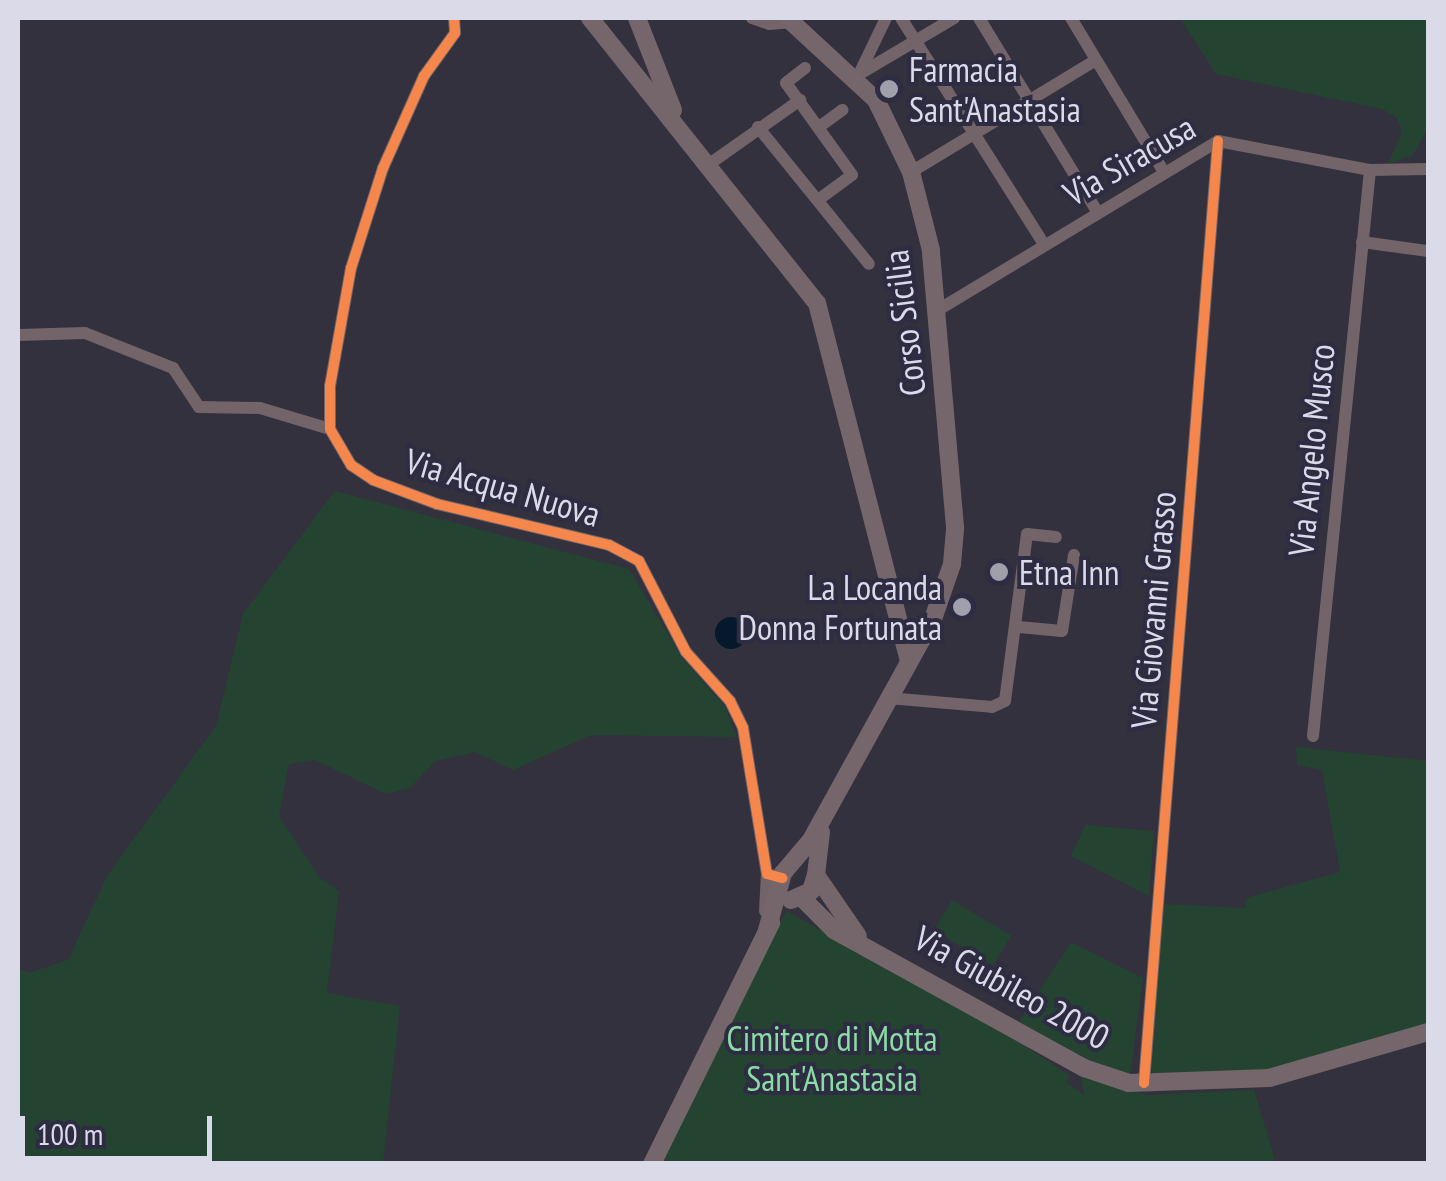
<!DOCTYPE html>
<html>
<head>
<meta charset="utf-8">
<style>
  body { margin:0 }
  #map { position:relative; width:1446px; height:1181px; overflow:hidden; background:#32313d; font-family:"PT Sans Narrow",sans-serif }
  div>[style] { position:absolute }
  .green>* { inset:0; background:#244431; transform-origin:0 0 }
  .water>* { inset:0; background:#06182b }
  .round { border-radius:50% }
  .street>* { height:12px; margin:-6px; padding:0 6px; transform-origin:6px; border-radius:6px; background:#726468 }
  .secondary>* { height:18px; margin:-9px; padding:0 9px; transform-origin:9px; border-radius:9px; background:#75666b }
  .cycleway>* { height:10px; margin:-5px; padding:0 5px; transform-origin:5px; border-radius:5px; background:#f5874c }
  .dots>* { width:28px; height:28px; translate:-50% -50%; box-sizing:border-box; border:5px solid #2e2c42; border-radius:50% }
  span { translate:-50% -50%; white-space:nowrap; text-align:center; line-height:1.15; -webkit-text-stroke:8px #2e2c42; paint-order:stroke }
  .poi-label { font-size:35px; color:#dbdae8 }
  .left { translate:0 -50%; text-align:left }
  .right { translate:-100% -50%; text-align:right }
  .street-label { font-size:35px; color:#dbdae8 }
  .park-label { font-size:35px; color:#8bdba5 }
  .frame { position:absolute; inset:0; border:20px solid #dbdae8; pointer-events:none }
  .scale { position:absolute; left:20px; top:1116px; width:192px; height:45px; box-sizing:border-box; border:5px solid #dbdae8; border-top:0; padding-left:12px; font-size:30px; line-height:35px; white-space:nowrap; color:#dbdae8; -webkit-text-stroke:8px #2e2c42; paint-order:stroke }
</style>
</head>
<body>
<div id="map">
  <div class="green">
    <div style="clip-path:polygon(1180px 18px,1428px 18px,1428px 128px,1413px 155px,1388px 164px,1402px 131px,1397px 118px,1382px 109px,1216px 74px)"></div>
    <div style="clip-path:polygon(335px 491px,629px 569px,682px 658px,725px 707px,737px 737px,591px 735px,513px 770px,475px 752px,435px 761px,410px 788px,386px 794px,315px 760px,289px 764px,279px 816px,320px 878px,339px 891px,327px 993px,400px 1006px,383px 1163px,18px 1163px,18px 968px,29px 973px,68px 960px,107px 876px,216px 726px,243px 614px)"></div>
    <div style="clip-path:polygon(1296px 747px,1428px 761px,1428px 1023px,1281px 1070px,1155px 1077px,1149px 1065px,1163px 904px,1245px 908px,1246px 898px,1340px 872px,1322px 770px,1297px 765px)"></div>
    <div style="clip-path:polygon(1085px 825px,1154px 831px,1149px 896px,1071px 856px)"></div>
    <div style="left:952px;top:900px;width:69px;height:35px;rotate:31deg"></div>
    <div style="clip-path:polygon(786px 911px,996px 1027px,1069px 1075px,1067px 1083px,1084px 1095px,1081px 1076px,1147px 1095px,1254px 1090px,1276px 1163px,660px 1164px)"></div>
    <div style="clip-path:polygon(1071px 942px,1143px 978px,1130px 1075px,1089px 1062px,1019px 1022px)"></div>
  </div>
  <div class="water">
    <div class="round" style="left:715px;top:617px;width:32px;height:32px"></div>
  </div>
  <div class="street">
    <div style="left:454px;top:18px;width:15px;rotate:86deg"></div>
    <div style="left:455px;top:33px;width:53px;rotate:125.8deg"></div>
    <div style="left:424px;top:76px;width:101px;rotate:114deg"></div>
    <div style="left:383px;top:168px;width:105px;rotate:107.7deg"></div>
    <div style="left:351px;top:268px;width:120px;rotate:100.1deg"></div>
    <div style="left:330px;top:386px;width:43px;rotate:90deg"></div>
    <div style="left:330px;top:429px;width:42px;rotate:59.7deg"></div>
    <div style="left:351px;top:465px;width:27px;rotate:34deg"></div>
    <div style="left:373px;top:480px;width:68px;rotate:20.6deg"></div>
    <div style="left:437px;top:504px;width:177px;rotate:13.4deg"></div>
    <div style="left:609px;top:545px;width:34px;rotate:28deg"></div>
    <div style="left:639px;top:561px;width:102px;rotate:62.7deg"></div>
    <div style="left:686px;top:652px;width:66px;rotate:48.1deg"></div>
    <div style="left:730px;top:701px;width:30px;rotate:64deg"></div>
    <div style="left:743px;top:728px;width:148px;rotate:80.7deg"></div>
    <div style="left:767px;top:874px;width:16px;rotate:15deg"></div>
    <div style="left:752px;top:18px;width:18px;rotate:19deg"></div>
    <div style="left:769px;top:24px;width:21px;rotate:-5deg"></div>
    <div style="left:901px;top:18px;width:266px;rotate:57.7deg"></div>
    <div style="left:979px;top:18px;width:226px;rotate:58.6deg"></div>
    <div style="left:1071px;top:18px;width:180px;rotate:58.9deg"></div>
    <div style="left:805px;top:68px;width:24px;rotate:142deg"></div>
    <div style="left:786px;top:83px;width:113px;rotate:54.3deg"></div>
    <div style="left:852px;top:175px;width:42px;rotate:143.7deg"></div>
    <div style="left:861px;top:70px;width:58px;rotate:-64.3deg"></div>
    <div style="left:856px;top:76px;width:114px;rotate:-30.6deg"></div>
    <div style="left:758px;top:127px;width:176px;rotate:51deg"></div>
    <div style="left:819px;top:127px;width:29px;rotate:-36deg"></div>
    <div style="left:708px;top:165px;width:113px;rotate:-35.2deg"></div>
    <div style="left:911px;top:172px;width:216px;rotate:-31.2deg"></div>
    <div style="left:1362px;top:242px;width:67px;rotate:7.8deg"></div>
    <div style="left:938px;top:310px;width:327px;rotate:-31.1deg"></div>
    <div style="left:1218px;top:141px;width:155px;rotate:10.8deg"></div>
    <div style="left:1370px;top:170px;width:58px;rotate:-1deg"></div>
    <div style="left:18px;top:335px;width:67px;rotate:-1.7deg"></div>
    <div style="left:85px;top:333px;width:95px;rotate:21.7deg"></div>
    <div style="left:173px;top:368px;width:47px;rotate:56.3deg"></div>
    <div style="left:199px;top:407px;width:61px;rotate:0.9deg"></div>
    <div style="left:260px;top:408px;width:73px;rotate:16.7deg"></div>
    <div style="left:1019px;top:627px;width:43px;rotate:5.3deg"></div>
    <div style="left:1062px;top:631px;width:77px;rotate:-81deg"></div>
    <div style="left:888px;top:698px;width:104px;rotate:4.9deg"></div>
    <div style="left:992px;top:707px;width:14px;rotate:-25deg"></div>
    <div style="left:1005px;top:701px;width:168px;rotate:-82.5deg"></div>
    <div style="left:1027px;top:534px;width:29px;rotate:6deg"></div>
    <div style="left:1313px;top:736px;width:569px;rotate:-84.25deg"></div>
    <div style="left:765px;top:911px;width:37px;rotate:-87deg"></div>
    <div style="left:1144px;top:1083px;width:945px;rotate:-85.51deg"></div>
  </div>
  <div class="secondary">
    <div style="left:590px;top:18px;width:364px;rotate:51.5deg"></div>
    <div style="left:817px;top:303px;width:370px;rotate:75.6deg"></div>
    <div style="left:637px;top:18px;width:99px;rotate:68.6deg"></div>
    <div style="left:821px;top:832px;width:43px;rotate:96.6deg"></div>
    <div style="left:816px;top:875px;width:74px;rotate:55.5deg"></div>
    <div style="left:800px;top:896px;width:48px;rotate:45deg"></div>
    <div style="left:834px;top:930px;width:286px;rotate:28.9deg"></div>
    <div style="left:1084px;top:1068px;width:47px;rotate:18.4deg"></div>
    <div style="left:1129px;top:1083px;width:140px;rotate:-2deg"></div>
    <div style="left:1269px;top:1078px;width:166px;rotate:-16.1deg"></div>
    <div style="left:791px;top:900px;width:22px;rotate:-24deg"></div>
    <div style="left:811px;top:891px;width:17px;rotate:-73deg"></div>
    <div style="left:767px;top:930px;width:59px;rotate:-74.3deg"></div>
    <div style="left:783px;top:873px;width:43px;rotate:-49.7deg"></div>
    <div style="left:811px;top:840px;width:252px;rotate:-61.1deg"></div>
    <div style="left:933px;top:619px;width:58px;rotate:-70.9deg"></div>
    <div style="left:952px;top:564px;width:37px;rotate:-85deg"></div>
    <div style="left:955px;top:527px;width:278px;rotate:-95deg"></div>
    <div style="left:931px;top:250px;width:81px;rotate:-104.4deg"></div>
    <div style="left:911px;top:172px;width:80px;rotate:-115.9deg"></div>
    <div style="left:876px;top:100px;width:121px;rotate:-137.3deg"></div>
    <div style="left:652px;top:1164px;width:269px;rotate:-63.7deg"></div>
  </div>
  <div class="cycleway">
    <div style="left:454px;top:18px;width:15px;rotate:86deg"></div>
    <div style="left:455px;top:33px;width:53px;rotate:125.8deg"></div>
    <div style="left:424px;top:76px;width:101px;rotate:114deg"></div>
    <div style="left:383px;top:168px;width:105px;rotate:107.7deg"></div>
    <div style="left:351px;top:268px;width:120px;rotate:100.1deg"></div>
    <div style="left:330px;top:386px;width:43px;rotate:90deg"></div>
    <div style="left:330px;top:429px;width:42px;rotate:59.7deg"></div>
    <div style="left:351px;top:465px;width:27px;rotate:34deg"></div>
    <div style="left:373px;top:480px;width:68px;rotate:20.6deg"></div>
    <div style="left:437px;top:504px;width:177px;rotate:13.4deg"></div>
    <div style="left:609px;top:545px;width:34px;rotate:28deg"></div>
    <div style="left:639px;top:561px;width:102px;rotate:62.7deg"></div>
    <div style="left:686px;top:652px;width:66px;rotate:48.1deg"></div>
    <div style="left:730px;top:701px;width:30px;rotate:64deg"></div>
    <div style="left:743px;top:728px;width:148px;rotate:80.7deg"></div>
    <div style="left:767px;top:874px;width:16px;rotate:15deg"></div>
    <div style="left:1144px;top:1083px;width:945px;rotate:-85.51deg"></div>
  </div>
  <div class="dots">
    <div style="left:889px;top:89px;background:#a09fac"></div>
    <div style="left:999px;top:572px;background:#a09fac"></div>
    <div style="left:962px;top:607px;background:#a09fac"></div>
  </div>
  <div class="poi-label">
    <span class="left" style="left:909px;top:89px">Farmacia<br>Sant'Anastasia</span>
    <span class="left" style="left:1019px;top:572px">Etna Inn</span>
    <span class="right" style="left:942px;top:607px">La Locanda<br>Donna Fortunata</span>
  </div>
  <div class="street-label">
    <span style="left:1129px;top:160px;rotate:-30deg">Via Siracusa</span>
    <span style="left:904px;top:323px;rotate:-97deg">Corso Sicilia</span>
    <span style="left:1311px;top:450px;rotate:-84deg">Via Angelo Musco</span>
    <span style="left:503px;top:487px;rotate:16deg">Via Acqua Nuova</span>
    <span style="left:1153px;top:610px;rotate:-85deg">Via Giovanni Grasso</span>
    <span style="left:1012px;top:987px;rotate:29deg">Via Giubileo 2000</span>
  </div>
  <div class="park-label">
    <span style="left:832px;top:1058px">Cimitero di Motta<br>Sant'Anastasia</span>
  </div>
  <div class="frame"></div>
  <div class="scale">100 m</div>
</div>
</body>
</html>
